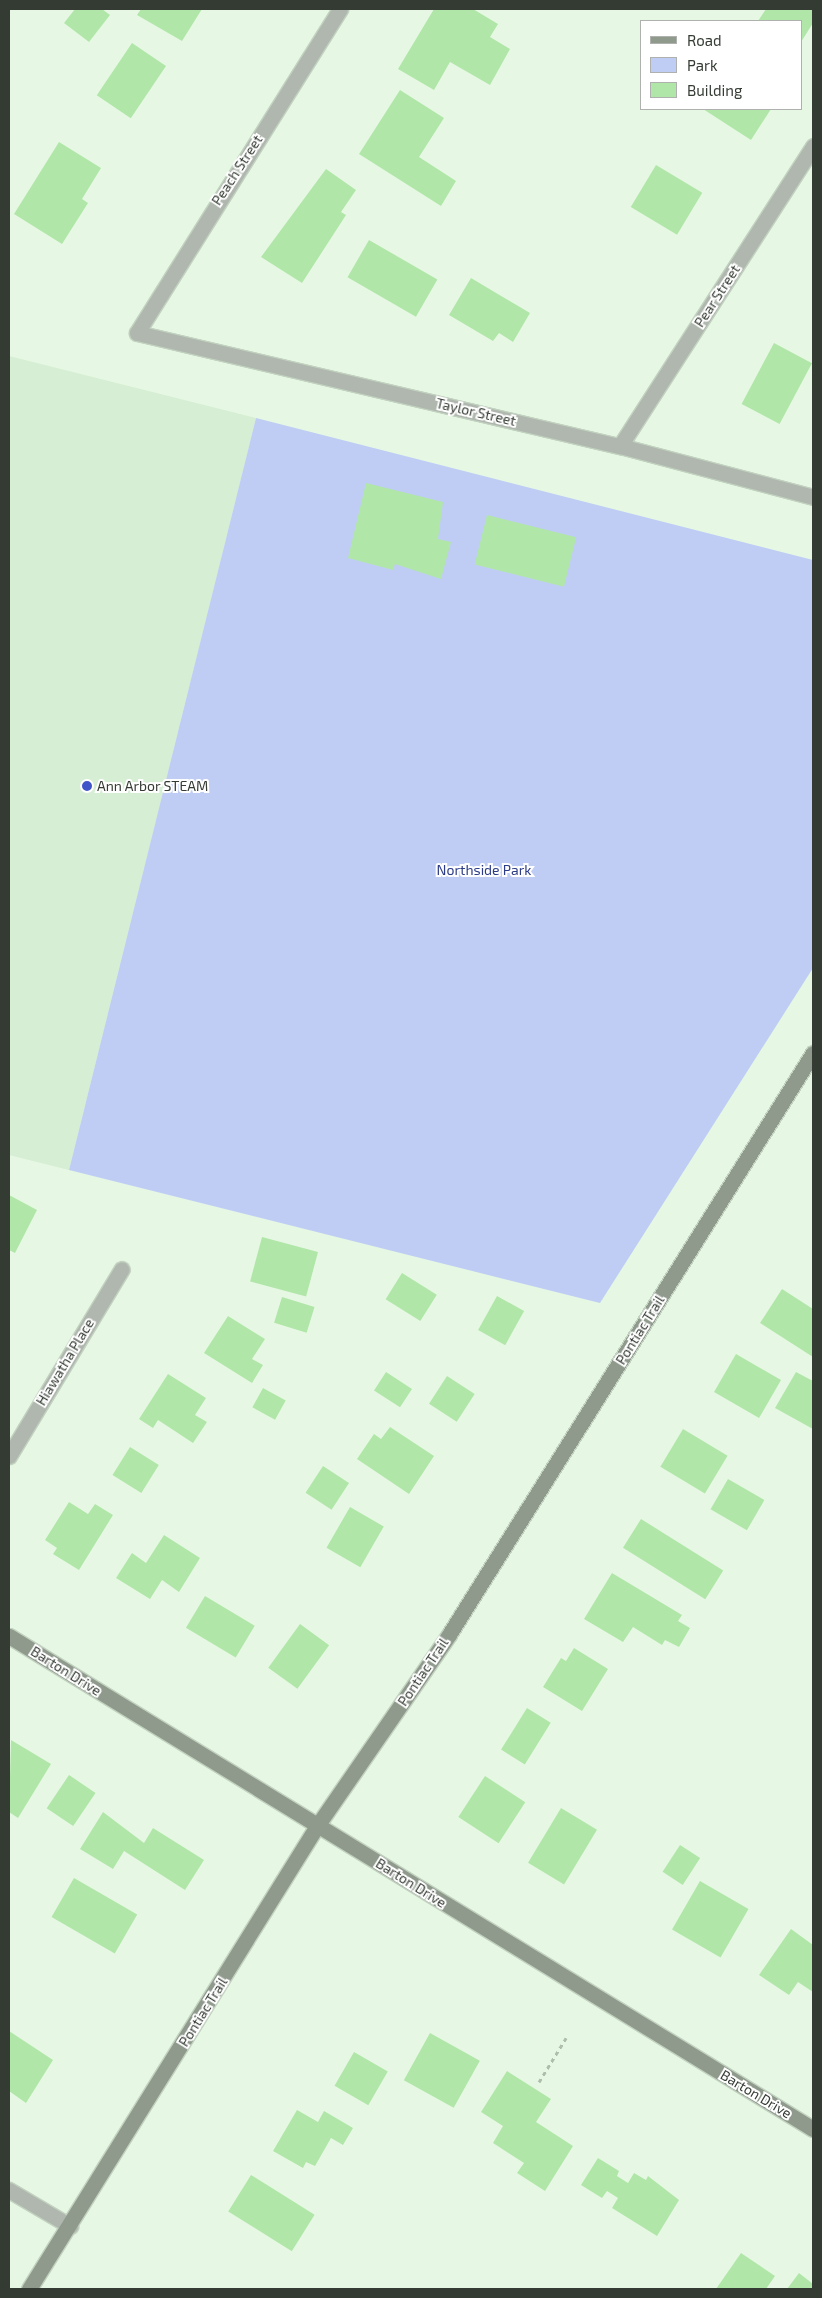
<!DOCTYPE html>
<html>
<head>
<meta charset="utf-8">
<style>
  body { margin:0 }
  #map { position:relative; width:822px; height:2298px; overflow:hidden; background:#e6f8e3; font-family:"Exo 2",sans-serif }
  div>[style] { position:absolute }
  .built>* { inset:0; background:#d6eed3 }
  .green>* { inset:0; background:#bfcdf5 }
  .building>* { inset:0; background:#b1e6a9; transform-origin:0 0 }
  .path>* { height:3px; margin-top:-1.5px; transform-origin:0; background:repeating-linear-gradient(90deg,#afbdac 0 4px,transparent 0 8px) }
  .roads { filter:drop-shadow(1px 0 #c2d2c0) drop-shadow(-1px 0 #c2d2c0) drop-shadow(0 1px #c2d2c0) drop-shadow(0 -1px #c2d2c0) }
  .minor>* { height:15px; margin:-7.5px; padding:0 7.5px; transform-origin:7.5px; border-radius:7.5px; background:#afb7ae }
  .secondary>* { height:15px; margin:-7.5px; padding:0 7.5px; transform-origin:7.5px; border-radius:7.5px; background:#8f9a8d }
  .dots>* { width:14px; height:14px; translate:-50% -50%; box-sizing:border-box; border:2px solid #fff; border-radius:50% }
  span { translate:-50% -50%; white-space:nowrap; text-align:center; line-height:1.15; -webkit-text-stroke:4px #fff; paint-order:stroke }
  .street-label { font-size:14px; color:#343b33 }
  .poi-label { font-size:14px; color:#343b33 }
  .left { translate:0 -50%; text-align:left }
  .park-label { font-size:14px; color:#2d3c88 }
  .frame { position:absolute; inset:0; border:10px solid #343b33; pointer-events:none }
  .legend { position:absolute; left:640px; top:20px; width:162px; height:90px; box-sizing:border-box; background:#fff; border:1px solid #aeb1ad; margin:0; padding:6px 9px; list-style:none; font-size:15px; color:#343b33 }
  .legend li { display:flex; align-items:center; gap:10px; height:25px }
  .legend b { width:25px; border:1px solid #aeb1ad }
</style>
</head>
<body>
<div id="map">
  <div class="built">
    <div style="clip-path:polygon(9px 356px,256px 418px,69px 1170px,9px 1155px)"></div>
  </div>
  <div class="green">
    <div style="clip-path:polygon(256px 418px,813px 560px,813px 968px,600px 1303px,69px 1170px)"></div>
  </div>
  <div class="building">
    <div style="clip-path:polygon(75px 9px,102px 9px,110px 15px,89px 42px,64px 23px)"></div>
    <div style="clip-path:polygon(141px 9px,202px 9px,182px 41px,137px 15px)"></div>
    <div style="clip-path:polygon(434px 9px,473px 9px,498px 24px,490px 37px,510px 49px,490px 85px,450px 62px,434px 90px,398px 69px)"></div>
    <div style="clip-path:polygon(766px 9px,813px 9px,813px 23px,801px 42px,801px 21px,758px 21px)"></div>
    <div style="left:132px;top:43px;width:41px;height:63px;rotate:34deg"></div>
    <div style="clip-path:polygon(400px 90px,444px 118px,419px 157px,456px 181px,441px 206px,359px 154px)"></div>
    <div style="clip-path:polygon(703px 109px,771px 109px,751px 140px)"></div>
    <div style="clip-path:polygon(59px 142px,101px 168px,82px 199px,88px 203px,62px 244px,14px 214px)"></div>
    <div style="left:656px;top:165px;width:54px;height:49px;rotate:31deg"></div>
    <div style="clip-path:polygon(326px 169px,356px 190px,341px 212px,346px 215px,302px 283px,261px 257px)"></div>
    <div style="left:369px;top:240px;width:79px;height:43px;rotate:30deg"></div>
    <div style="clip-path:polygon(471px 278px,530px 313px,513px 342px,499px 333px,493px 341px,449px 315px)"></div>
    <div style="left:774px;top:343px;width:43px;height:69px;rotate:28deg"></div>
    <div style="clip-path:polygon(366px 483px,443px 502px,438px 539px,451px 542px,441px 579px,395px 564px,393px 570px,348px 558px)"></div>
    <div style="left:487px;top:515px;width:92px;height:51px;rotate:14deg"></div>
    <div style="clip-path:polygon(9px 1195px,37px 1210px,15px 1253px,9px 1250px)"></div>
    <div style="left:262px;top:1237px;width:58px;height:46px;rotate:15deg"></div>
    <div style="left:402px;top:1273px;width:41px;height:31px;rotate:32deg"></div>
    <div style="clip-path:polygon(782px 1289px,813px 1309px,813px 1357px,760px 1323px)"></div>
    <div style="left:497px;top:1296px;width:31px;height:39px;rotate:29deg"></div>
    <div style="left:282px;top:1297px;width:34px;height:27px;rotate:17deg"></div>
    <div style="clip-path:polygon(228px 1316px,265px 1339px,252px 1359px,263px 1365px,252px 1383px,204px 1353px)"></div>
    <div style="left:736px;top:1354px;width:52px;height:44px;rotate:30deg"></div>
    <div style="left:386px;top:1372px;width:31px;height:22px;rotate:33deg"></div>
    <div style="clip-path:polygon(796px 1372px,813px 1381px,813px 1429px,775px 1408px)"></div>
    <div style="clip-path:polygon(168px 1374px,206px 1398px,195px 1415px,207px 1422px,193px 1443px,158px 1420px,153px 1428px,139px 1419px)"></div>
    <div style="left:447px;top:1376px;width:33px;height:33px;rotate:33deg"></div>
    <div style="left:263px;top:1388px;width:26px;height:22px;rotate:29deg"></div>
    <div style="clip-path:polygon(390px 1427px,434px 1456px,409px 1494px,357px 1459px,374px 1434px,381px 1439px)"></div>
    <div style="left:683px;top:1429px;width:52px;height:44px;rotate:31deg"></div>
    <div style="left:130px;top:1447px;width:34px;height:33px;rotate:32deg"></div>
    <div style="left:323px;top:1466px;width:31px;height:32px;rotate:33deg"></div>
    <div style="left:728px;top:1479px;width:42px;height:35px;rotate:30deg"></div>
    <div style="clip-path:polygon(69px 1502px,88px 1514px,95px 1504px,113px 1515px,79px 1570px,53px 1554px,57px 1548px,45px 1540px)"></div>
    <div style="left:350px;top:1507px;width:39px;height:47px;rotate:30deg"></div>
    <div style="left:641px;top:1519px;width:97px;height:34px;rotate:32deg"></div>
    <div style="clip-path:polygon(164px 1535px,200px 1558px,179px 1592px,162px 1580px,150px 1599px,116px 1578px,132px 1553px,146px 1563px)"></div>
    <div style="clip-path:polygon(612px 1573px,682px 1615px,678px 1621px,690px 1628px,679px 1647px,665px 1640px,662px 1645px,633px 1627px,623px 1642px,584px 1619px)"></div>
    <div style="left:205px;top:1596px;width:58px;height:37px;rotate:31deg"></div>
    <div style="left:300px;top:1624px;width:36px;height:54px;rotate:36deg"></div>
    <div style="clip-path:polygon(574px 1648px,608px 1669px,582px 1711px,543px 1687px,561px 1658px,566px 1661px)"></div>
    <div style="left:527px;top:1708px;width:28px;height:49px;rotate:32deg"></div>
    <div style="clip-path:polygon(11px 1740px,51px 1764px,18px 1818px,9px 1812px)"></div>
    <div style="left:69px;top:1775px;width:32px;height:40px;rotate:34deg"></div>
    <div style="left:485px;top:1776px;width:48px;height:49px;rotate:33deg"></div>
    <div style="left:561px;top:1808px;width:42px;height:64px;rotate:31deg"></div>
    <div style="clip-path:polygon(103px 1812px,144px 1843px,153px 1828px,204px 1860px,185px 1890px,124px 1851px,113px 1869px,80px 1849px)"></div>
    <div style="left:680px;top:1845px;width:24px;height:32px;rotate:33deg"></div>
    <div style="left:74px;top:1878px;width:73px;height:45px;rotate:30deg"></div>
    <div style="left:700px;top:1881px;width:56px;height:56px;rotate:30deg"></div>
    <div style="clip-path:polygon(791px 1929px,813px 1945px,813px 1992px,798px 1982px,789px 1995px,759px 1975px)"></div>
    <div style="clip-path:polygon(9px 2031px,53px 2060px,26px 2103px,9px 2091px)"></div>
    <div style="left:430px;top:2033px;width:57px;height:54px;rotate:29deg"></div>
    <div style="left:354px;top:2052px;width:39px;height:39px;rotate:30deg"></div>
    <div style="clip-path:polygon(507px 2071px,551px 2099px,536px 2122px,573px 2146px,545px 2191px,517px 2173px,524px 2163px,493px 2143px,503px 2126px,481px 2112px)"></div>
    <div style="clip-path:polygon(297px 2110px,318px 2122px,324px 2111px,353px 2128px,343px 2145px,331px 2138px,315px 2166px,306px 2162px,303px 2168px,273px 2151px)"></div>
    <div style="clip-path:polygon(598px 2158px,619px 2171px,617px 2176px,628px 2183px,634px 2173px,646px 2180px,648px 2176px,679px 2200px,657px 2236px,612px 2208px,618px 2198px,607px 2191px,602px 2198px,581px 2185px)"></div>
    <div style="left:251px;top:2175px;width:75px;height:43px;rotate:32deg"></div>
    <div style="clip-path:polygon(741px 2253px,775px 2276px,766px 2289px,716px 2289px)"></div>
    <div style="clip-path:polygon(799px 2273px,813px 2284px,813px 2289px,787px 2289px)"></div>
  </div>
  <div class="path">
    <div style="left:539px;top:2082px;width:52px;rotate:-58.5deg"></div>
  </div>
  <div class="roads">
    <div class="minor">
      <div style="left:340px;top:9px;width:382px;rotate:122.1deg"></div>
      <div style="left:137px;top:333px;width:496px;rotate:13.2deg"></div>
      <div style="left:620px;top:446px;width:200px;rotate:14.8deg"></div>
      <div style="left:620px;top:446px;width:357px;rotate:-57.2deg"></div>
      <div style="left:9px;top:1456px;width:218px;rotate:-58.9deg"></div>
      <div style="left:9px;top:2190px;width:71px;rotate:30.5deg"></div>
    </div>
    <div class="secondary">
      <div style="left:9px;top:1636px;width:943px;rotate:31.52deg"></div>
      <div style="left:29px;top:2289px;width:545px;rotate:-58.12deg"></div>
      <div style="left:317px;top:1826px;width:234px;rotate:-55.4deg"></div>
      <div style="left:450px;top:1633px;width:684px;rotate:-57.96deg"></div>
    </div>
  </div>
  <div class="dots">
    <div style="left:87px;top:786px;background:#4055c8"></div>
  </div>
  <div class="street-label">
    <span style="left:237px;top:170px;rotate:-57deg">Peach Street</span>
    <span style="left:717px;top:296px;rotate:-57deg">Pear Street</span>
    <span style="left:476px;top:412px;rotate:13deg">Taylor Street</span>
    <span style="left:640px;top:1330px;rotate:-58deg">Pontiac Trail</span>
    <span style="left:65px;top:1362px;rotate:-59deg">Hiawatha Place</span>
    <span style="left:66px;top:1671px;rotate:32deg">Barton Drive</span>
    <span style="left:423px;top:1672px;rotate:-56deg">Pontiac Trail</span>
    <span style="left:411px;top:1883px;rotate:32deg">Barton Drive</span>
    <span style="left:203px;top:2012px;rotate:-58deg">Pontiac Trail</span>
    <span style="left:756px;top:2094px;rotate:31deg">Barton Drive</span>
  </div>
  <div class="poi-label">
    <span class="left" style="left:97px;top:786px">Ann Arbor STEAM</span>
  </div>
  <div class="park-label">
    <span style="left:484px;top:870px">Northside Park</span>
  </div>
  <div class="frame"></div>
  <ul class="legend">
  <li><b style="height:6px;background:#8f9a8d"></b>Road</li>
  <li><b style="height:14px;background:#bfcdf5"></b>Park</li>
  <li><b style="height:14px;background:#b1e6a9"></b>Building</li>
  </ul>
</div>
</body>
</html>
